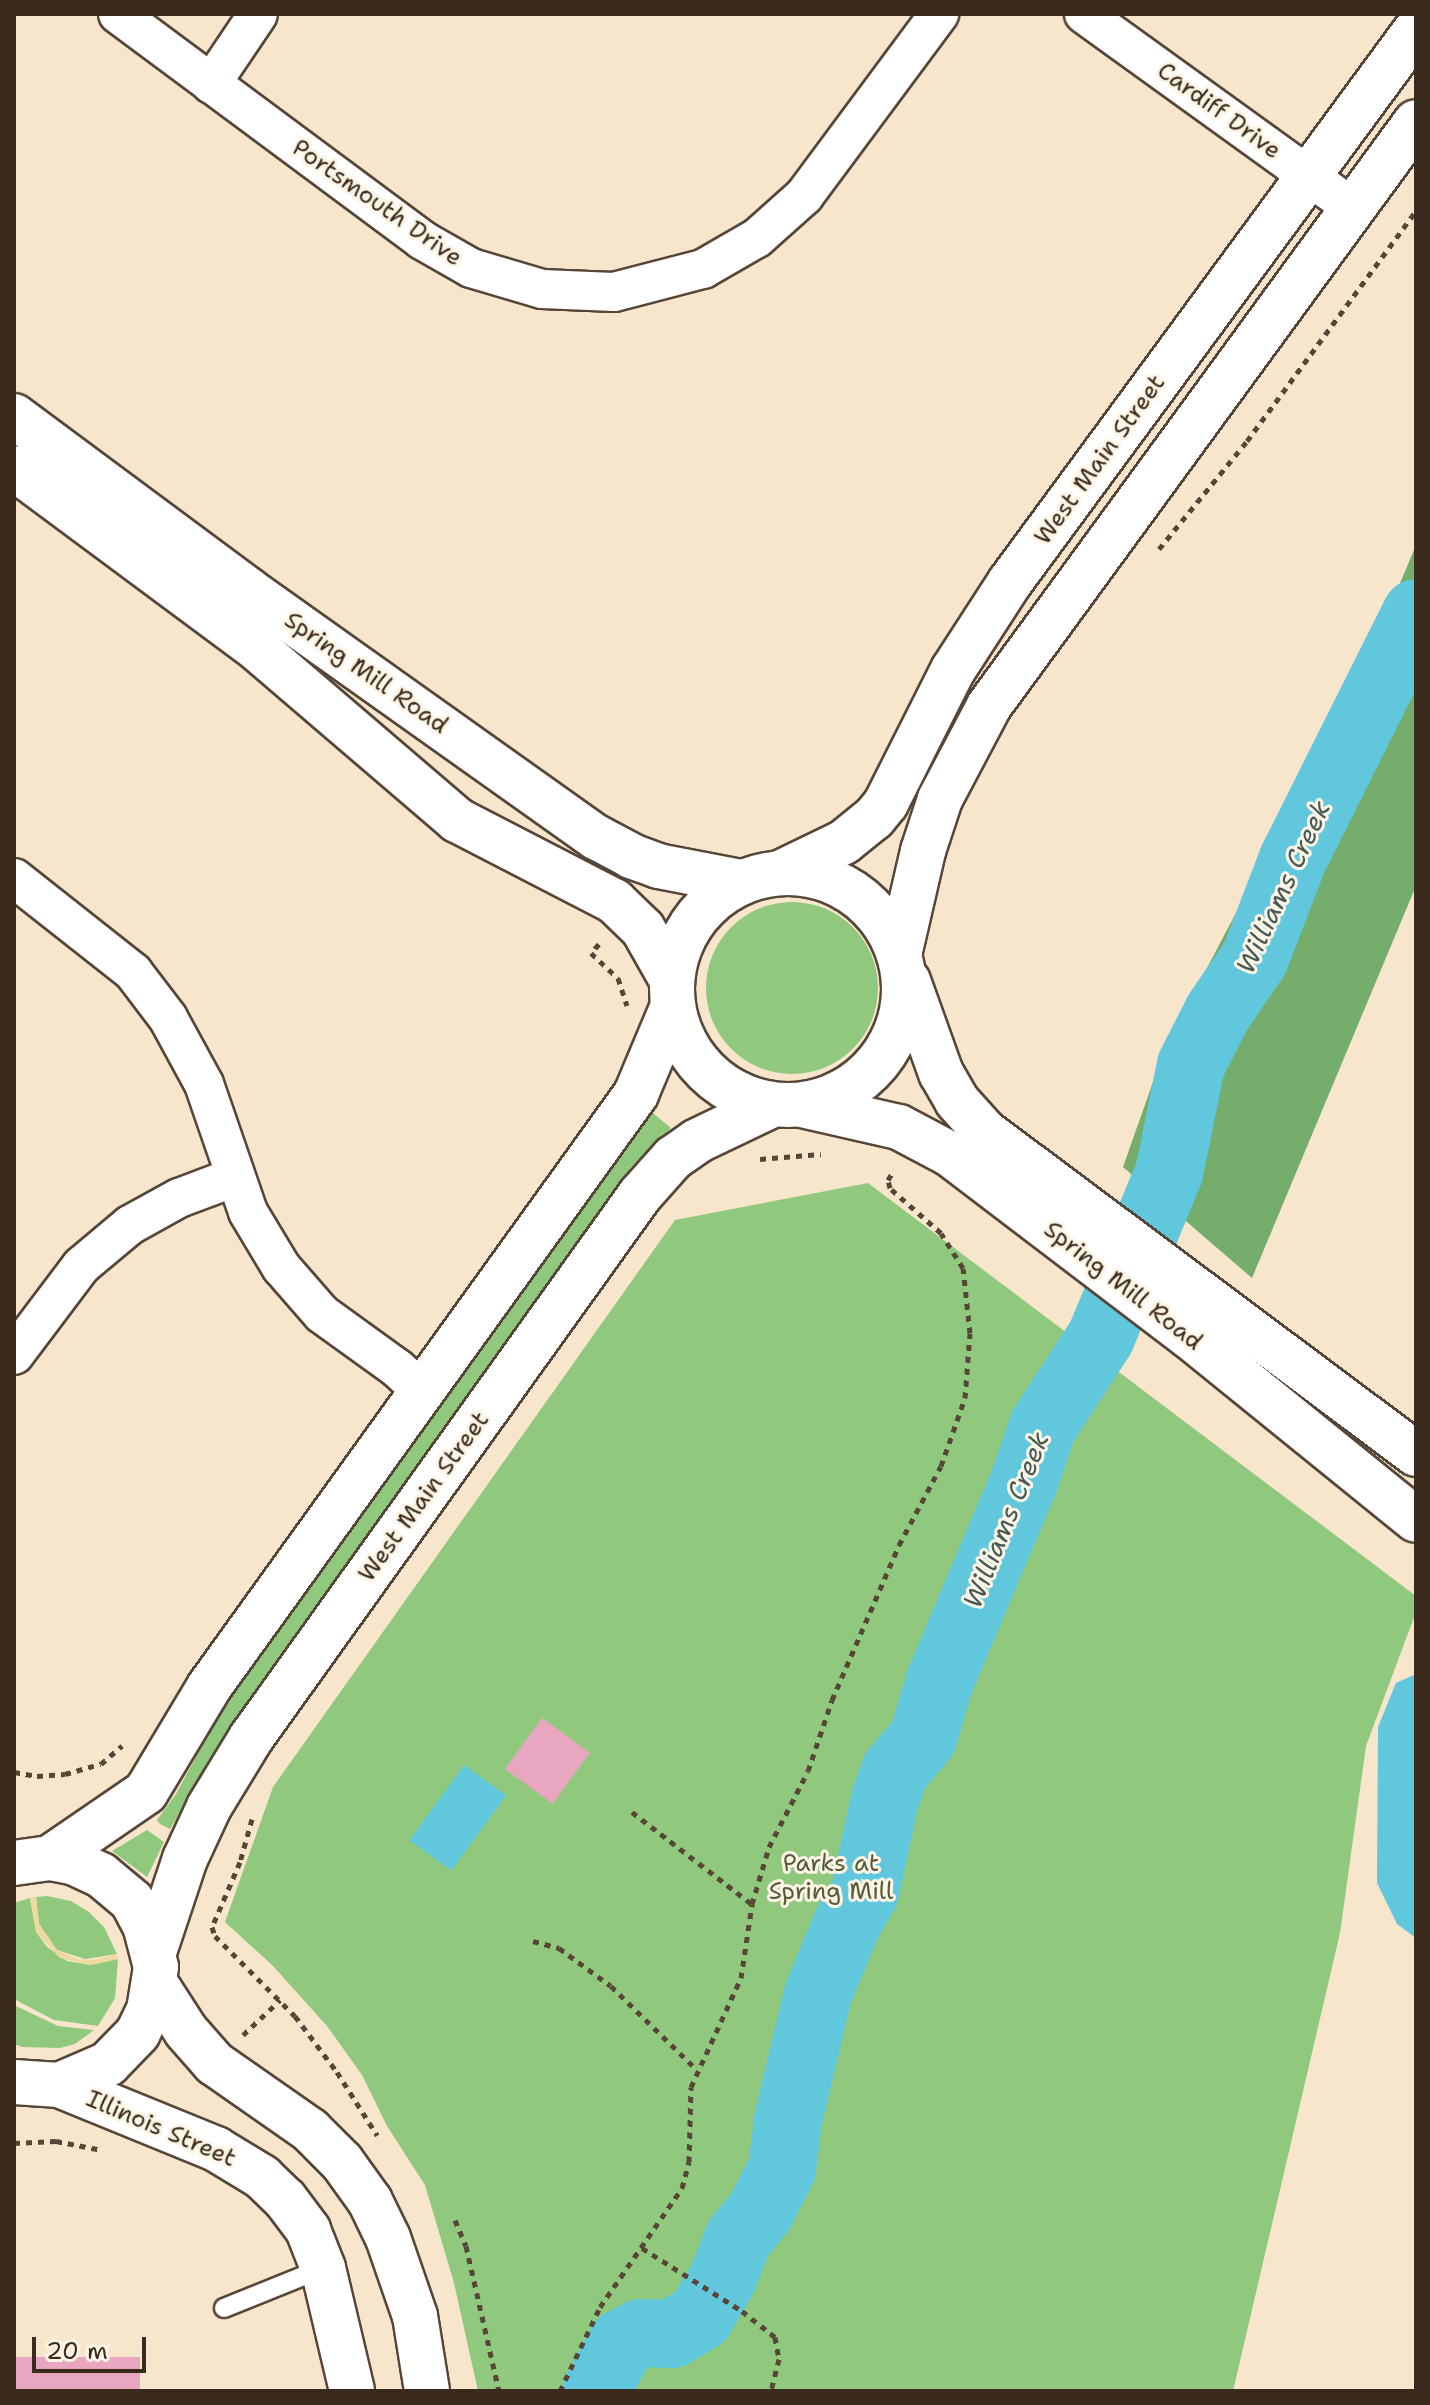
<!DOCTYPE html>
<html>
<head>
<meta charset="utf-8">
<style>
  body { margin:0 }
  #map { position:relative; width:1430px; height:2405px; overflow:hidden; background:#f7e5cc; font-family:"Shantell Sans",sans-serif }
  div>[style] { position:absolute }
  .green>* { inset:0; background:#90c97d }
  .round { border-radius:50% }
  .forest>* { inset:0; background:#74ad6c }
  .sand>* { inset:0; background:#eeda9e }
  .water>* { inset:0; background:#61c7dd; transform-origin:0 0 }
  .river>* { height:68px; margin:-34px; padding:0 34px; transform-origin:34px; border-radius:34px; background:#61c7dd }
  .building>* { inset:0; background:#e8a6c1; transform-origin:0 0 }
  .path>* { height:5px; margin-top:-2.5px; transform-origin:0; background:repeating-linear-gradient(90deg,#574638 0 6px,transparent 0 12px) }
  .roads { filter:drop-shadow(2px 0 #574638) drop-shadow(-2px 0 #574638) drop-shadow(0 2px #574638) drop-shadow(0 -2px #574638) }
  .service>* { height:18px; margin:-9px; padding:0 9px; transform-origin:9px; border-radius:9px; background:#fff }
  .minor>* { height:38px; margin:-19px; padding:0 19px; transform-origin:19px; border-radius:19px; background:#fff }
  .tertiary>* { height:44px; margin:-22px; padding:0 22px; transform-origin:22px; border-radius:22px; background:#fff }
  .tertiary>.ring { margin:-22px; padding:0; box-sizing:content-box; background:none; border:44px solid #fff; border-radius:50% }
  span { translate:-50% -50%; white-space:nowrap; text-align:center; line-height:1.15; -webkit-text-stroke:6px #fcf5e5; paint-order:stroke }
  .street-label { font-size:24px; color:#3b2a1e }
  .park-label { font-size:24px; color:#545a3a }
  .water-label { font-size:26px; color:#465957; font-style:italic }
  .frame { position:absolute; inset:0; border:16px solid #3b2a1e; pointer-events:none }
  .scale { position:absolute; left:32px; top:2337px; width:114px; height:36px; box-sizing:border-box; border:4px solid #3b2a1e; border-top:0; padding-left:10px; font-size:24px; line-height:28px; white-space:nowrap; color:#3b2a1e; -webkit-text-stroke:6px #fcf5e5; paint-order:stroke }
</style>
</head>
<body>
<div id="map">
  <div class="green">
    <div class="round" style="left:706px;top:902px;width:172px;height:172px"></div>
    <div style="clip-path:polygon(648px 1109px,671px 1128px,631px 1167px,228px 1730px,170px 1829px,160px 1824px,157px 1820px,176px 1794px,228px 1697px)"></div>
    <div style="clip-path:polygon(868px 1183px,1416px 1596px,1416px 1612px,1366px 1746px,1340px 1933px,1233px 2391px,478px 2391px,454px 2283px,425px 2185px,387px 2126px,362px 2075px,327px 2026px,273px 1966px,225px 1922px,273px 1787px,675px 1220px)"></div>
    <div style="clip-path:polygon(147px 1830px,164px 1842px,147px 1877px,112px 1851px)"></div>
    <div style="clip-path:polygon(47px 1896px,71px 1901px,89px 1912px,104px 1927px,117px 1954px,85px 1959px,57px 1950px,39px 1924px,36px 1897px)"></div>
    <div style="clip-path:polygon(30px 1898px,36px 1932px,47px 1947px,67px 1961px,90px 1965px,118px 1959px,115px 1998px,98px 2026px,54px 2020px,14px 1999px,14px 1903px)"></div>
    <div style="clip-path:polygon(14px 2005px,58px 2026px,94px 2030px,75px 2044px,60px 2048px,22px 2047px,14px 2044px)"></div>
  </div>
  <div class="forest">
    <div style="clip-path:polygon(1416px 545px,1416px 886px,1252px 1278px,1123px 1167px,1165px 1048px,1365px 667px)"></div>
  </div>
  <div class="sand">
    <div style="clip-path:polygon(36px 1897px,39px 1924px,57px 1950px,77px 1959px,93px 1960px,117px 1954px,118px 1959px,90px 1965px,60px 1958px,36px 1932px,30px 1898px)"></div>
  </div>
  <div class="water">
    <div style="clip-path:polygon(1416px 1674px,1416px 1938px,1397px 1924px,1377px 1883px,1378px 1727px,1396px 1683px)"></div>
    <div style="left:464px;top:1765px;width:52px;height:93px;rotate:36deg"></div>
  </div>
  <div class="river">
    <div style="left:596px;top:2391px;width:55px;rotate:-61.6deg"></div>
    <div style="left:622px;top:2343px;width:21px;rotate:-28deg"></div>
    <div style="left:641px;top:2333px;width:31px;rotate:2deg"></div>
    <div style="left:672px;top:2334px;width:33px;rotate:-31deg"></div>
    <div style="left:700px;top:2317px;width:45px;rotate:-59.5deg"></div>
    <div style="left:723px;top:2278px;width:42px;rotate:-69deg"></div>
    <div style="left:738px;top:2239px;width:35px;rotate:-51deg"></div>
    <div style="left:760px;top:2212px;width:48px;rotate:-62.9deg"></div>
    <div style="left:782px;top:2169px;width:49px;rotate:-83deg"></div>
    <div style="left:788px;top:2120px;width:130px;rotate:-76.6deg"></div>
    <div style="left:818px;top:1994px;width:74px;rotate:-67.6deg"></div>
    <div style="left:846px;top:1926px;width:39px;rotate:-61deg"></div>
    <div style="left:865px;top:1892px;width:95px;rotate:-77.9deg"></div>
    <div style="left:885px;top:1799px;width:30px;rotate:-70deg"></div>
    <div style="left:895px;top:1771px;width:43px;rotate:-49.7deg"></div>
    <div style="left:923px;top:1738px;width:57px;rotate:-73.8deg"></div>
    <div style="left:939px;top:1683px;width:218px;rotate:-67.1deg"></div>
    <div style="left:1024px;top:1482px;width:59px;rotate:-71.3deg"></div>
    <div style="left:1043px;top:1426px;width:106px;rotate:-56.9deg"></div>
    <div style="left:1101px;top:1337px;width:178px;rotate:-67.5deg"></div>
    <div style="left:1169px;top:1173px;width:110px;rotate:-78.5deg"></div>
    <div style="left:1191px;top:1065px;width:59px;rotate:-63deg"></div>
    <div style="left:1218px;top:1012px;width:65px;rotate:-55.6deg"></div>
    <div style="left:1255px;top:958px;width:106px;rotate:-69deg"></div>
    <div style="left:1293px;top:859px;width:275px;rotate:-63.4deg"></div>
  </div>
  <div class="building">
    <div style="left:542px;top:1718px;width:59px;height:63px;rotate:36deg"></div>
    <div style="left:140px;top:2357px;width:34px;height:126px;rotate:90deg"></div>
  </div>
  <div class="path">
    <div style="left:1159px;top:549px;width:139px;rotate:-50.8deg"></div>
    <div style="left:1247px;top:441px;width:285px;rotate:-53.7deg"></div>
    <div style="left:599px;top:944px;width:12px;rotate:132deg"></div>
    <div style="left:591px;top:953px;width:37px;rotate:43deg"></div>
    <div style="left:618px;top:978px;width:29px;rotate:72deg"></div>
    <div style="left:760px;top:1159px;width:61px;rotate:-4.7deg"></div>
    <div style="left:14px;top:1772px;width:23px;rotate:10deg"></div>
    <div style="left:37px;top:1776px;width:28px;rotate:-4deg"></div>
    <div style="left:65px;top:1774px;width:37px;rotate:-16deg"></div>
    <div style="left:101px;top:1764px;width:28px;rotate:-41deg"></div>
    <div style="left:632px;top:1812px;width:151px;rotate:37.5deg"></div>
    <div style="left:252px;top:1819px;width:45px;rotate:105.6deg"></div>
    <div style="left:240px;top:1862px;width:71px;rotate:113.3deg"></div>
    <div style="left:212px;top:1927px;width:9px;rotate:72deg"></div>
    <div style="left:215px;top:1936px;width:113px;rotate:45deg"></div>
    <div style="left:295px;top:2016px;width:70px;rotate:53.1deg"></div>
    <div style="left:337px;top:2072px;width:75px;rotate:57.6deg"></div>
    <div style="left:533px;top:1941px;width:27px;rotate:15deg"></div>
    <div style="left:559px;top:1948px;width:64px;rotate:36.2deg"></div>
    <div style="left:611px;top:1986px;width:120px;rotate:44.3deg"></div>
    <div style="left:243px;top:2035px;width:51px;rotate:-43.4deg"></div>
    <div style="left:14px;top:2143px;width:42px;rotate:-2.7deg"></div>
    <div style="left:56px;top:2141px;width:47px;rotate:11.1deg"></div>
    <div style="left:455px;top:2220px;width:28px;rotate:67deg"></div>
    <div style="left:466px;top:2246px;width:149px;rotate:77.2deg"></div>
    <div style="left:642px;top:2248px;width:118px;rotate:32.2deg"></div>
    <div style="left:742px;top:2311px;width:42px;rotate:38.2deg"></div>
    <div style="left:775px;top:2337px;width:22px;rotate:80deg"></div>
    <div style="left:779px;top:2359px;width:33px;rotate:104deg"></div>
    <div style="left:560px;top:2391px;width:93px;rotate:-64.5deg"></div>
    <div style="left:600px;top:2307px;width:145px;rotate:-55.4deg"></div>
    <div style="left:682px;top:2188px;width:27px;rotate:-75deg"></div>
    <div style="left:689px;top:2162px;width:75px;rotate:-88.5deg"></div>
    <div style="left:691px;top:2087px;width:120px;rotate:-65.4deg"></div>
    <div style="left:741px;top:1978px;width:75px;rotate:-81.5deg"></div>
    <div style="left:752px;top:1904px;width:59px;rotate:-73.4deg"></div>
    <div style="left:769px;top:1847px;width:85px;rotate:-62.8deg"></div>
    <div style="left:808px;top:1771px;width:75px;rotate:-71.3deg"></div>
    <div style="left:832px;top:1700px;width:169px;rotate:-66.6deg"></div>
    <div style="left:899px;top:1545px;width:89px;rotate:-62deg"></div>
    <div style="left:941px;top:1466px;width:72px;rotate:-70.6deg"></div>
    <div style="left:965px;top:1398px;width:65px;rotate:-85.6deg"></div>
    <div style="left:970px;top:1333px;width:65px;rotate:-96.1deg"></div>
    <div style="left:963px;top:1268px;width:41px;rotate:-122.2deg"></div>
    <div style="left:941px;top:1233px;width:68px;rotate:-138.6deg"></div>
    <div style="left:890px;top:1188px;width:8px;rotate:-104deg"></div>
    <div style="left:888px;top:1180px;width:12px;rotate:-59deg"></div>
  </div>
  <div class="roads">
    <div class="service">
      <div style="left:224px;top:2308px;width:107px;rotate:-22deg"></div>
    </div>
    <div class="minor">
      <div style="left:118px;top:14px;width:379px;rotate:36.6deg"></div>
      <div style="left:422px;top:240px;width:56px;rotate:29.7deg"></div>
      <div style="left:471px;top:268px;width:74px;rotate:16.5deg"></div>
      <div style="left:542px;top:289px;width:72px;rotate:2.4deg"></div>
      <div style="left:614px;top:292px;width:92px;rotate:-14.5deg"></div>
      <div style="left:703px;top:269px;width:62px;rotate:-29.9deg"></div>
      <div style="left:757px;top:238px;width:63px;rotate:-41.8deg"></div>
      <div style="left:804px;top:196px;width:227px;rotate:-53.4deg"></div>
      <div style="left:1084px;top:14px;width:332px;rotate:35.8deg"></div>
      <div style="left:211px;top:84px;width:84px;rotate:-56.1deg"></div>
      <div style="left:14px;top:878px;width:152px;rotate:38.3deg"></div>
      <div style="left:133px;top:972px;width:58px;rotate:52.7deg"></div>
      <div style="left:168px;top:1018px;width:75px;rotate:61.4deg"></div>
      <div style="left:204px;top:1084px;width:135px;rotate:71deg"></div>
      <div style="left:248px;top:1212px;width:64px;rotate:59deg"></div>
      <div style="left:281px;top:1267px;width:62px;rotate:48.9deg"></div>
      <div style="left:322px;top:1314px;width:92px;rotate:35.8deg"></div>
      <div style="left:397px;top:1368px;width:37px;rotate:43deg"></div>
      <div style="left:14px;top:1355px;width:111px;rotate:-53deg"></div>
      <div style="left:81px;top:1266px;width:64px;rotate:-39.9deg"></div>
      <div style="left:130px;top:1225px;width:56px;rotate:-28.9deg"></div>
      <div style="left:179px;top:1198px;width:60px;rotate:-20.6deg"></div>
    </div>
    <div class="tertiary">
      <div style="left:14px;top:416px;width:292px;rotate:36.6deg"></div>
      <div style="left:248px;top:590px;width:427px;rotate:35.4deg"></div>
      <div style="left:596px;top:837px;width:40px;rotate:28deg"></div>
      <div style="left:631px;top:856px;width:29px;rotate:20deg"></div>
      <div style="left:658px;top:866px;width:85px;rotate:10.9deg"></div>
      <div style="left:14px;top:468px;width:307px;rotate:36.6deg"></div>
      <div style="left:260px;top:651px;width:260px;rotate:40.6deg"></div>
      <div style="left:457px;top:820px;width:177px;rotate:27.3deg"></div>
      <div style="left:614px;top:901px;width:40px;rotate:44deg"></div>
      <div style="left:643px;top:929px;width:59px;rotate:60.4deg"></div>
      <div style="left:782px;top:872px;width:69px;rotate:-25.8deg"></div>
      <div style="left:844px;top:842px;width:38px;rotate:-39deg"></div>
      <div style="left:874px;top:818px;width:19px;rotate:-51deg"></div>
      <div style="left:886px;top:803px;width:149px;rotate:-63.3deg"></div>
      <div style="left:953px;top:670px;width:105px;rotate:-57.1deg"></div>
      <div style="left:1010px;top:582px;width:685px;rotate:-53.67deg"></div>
      <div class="ring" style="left:672px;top:873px;width:188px;height:188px"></div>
      <div style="left:899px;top:955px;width:107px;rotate:-77deg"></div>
      <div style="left:923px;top:851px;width:55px;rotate:-71.9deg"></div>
      <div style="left:940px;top:799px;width:105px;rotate:-62.2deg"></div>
      <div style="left:989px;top:706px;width:723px;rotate:-53.83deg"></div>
      <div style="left:908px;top:981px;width:98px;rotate:70.3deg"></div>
      <div style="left:941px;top:1073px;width:32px;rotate:60deg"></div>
      <div style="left:957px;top:1101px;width:42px;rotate:47.9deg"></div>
      <div style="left:985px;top:1132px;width:538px;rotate:36.76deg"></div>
      <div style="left:802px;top:1105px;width:99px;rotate:12.8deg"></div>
      <div style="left:899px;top:1127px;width:58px;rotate:27.9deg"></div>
      <div style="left:950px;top:1154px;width:300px;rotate:37.3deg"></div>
      <div style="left:1189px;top:1336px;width:292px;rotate:39deg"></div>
      <div style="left:50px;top:1858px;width:116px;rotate:-34.5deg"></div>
      <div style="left:146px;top:1792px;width:122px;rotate:-59deg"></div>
      <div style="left:209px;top:1687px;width:731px;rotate:-54.24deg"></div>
      <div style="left:636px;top:1094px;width:95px;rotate:-67.2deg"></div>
      <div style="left:14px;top:1863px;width:36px;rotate:-8deg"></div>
      <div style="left:50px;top:1858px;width:25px;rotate:11deg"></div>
      <div style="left:75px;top:1863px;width:29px;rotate:25deg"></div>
      <div style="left:101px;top:1875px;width:40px;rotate:40deg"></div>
      <div style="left:132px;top:1901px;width:27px;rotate:62deg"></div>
      <div style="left:145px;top:1925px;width:43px;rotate:75.3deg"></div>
      <div style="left:156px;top:1967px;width:44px;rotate:99.2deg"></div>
      <div style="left:149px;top:2010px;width:25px;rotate:116deg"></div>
      <div style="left:138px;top:2033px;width:43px;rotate:134.1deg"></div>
      <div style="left:108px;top:2064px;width:53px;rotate:156.8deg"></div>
      <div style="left:59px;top:2085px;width:45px;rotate:-176.2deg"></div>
      <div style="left:154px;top:1952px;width:98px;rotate:-71.6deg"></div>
      <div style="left:185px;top:1859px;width:57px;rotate:-65.2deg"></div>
      <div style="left:209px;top:1807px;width:81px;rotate:-58.7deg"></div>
      <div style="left:251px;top:1738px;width:668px;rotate:-54.38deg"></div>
      <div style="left:640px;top:1195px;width:50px;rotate:-48.3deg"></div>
      <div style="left:673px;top:1158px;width:29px;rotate:-35deg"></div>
      <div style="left:697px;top:1141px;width:83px;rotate:-25.6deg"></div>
      <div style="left:155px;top:1983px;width:57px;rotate:57.1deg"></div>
      <div style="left:186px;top:2031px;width:43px;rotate:48.8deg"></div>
      <div style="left:214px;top:2063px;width:117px;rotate:34.9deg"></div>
      <div style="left:310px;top:2130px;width:45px;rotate:45deg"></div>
      <div style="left:342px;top:2162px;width:48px;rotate:54.3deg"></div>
      <div style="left:370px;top:2201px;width:41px;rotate:64.1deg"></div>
      <div style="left:388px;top:2238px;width:83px;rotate:70.9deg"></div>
      <div style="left:415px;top:2316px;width:76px;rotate:80.9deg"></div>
      <div style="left:59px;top:2085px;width:170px;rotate:22.2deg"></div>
      <div style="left:216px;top:2149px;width:54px;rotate:31.3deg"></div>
      <div style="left:262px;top:2177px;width:32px;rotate:44deg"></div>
      <div style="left:285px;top:2199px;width:39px;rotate:53deg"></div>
      <div style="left:308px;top:2230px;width:41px;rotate:68.5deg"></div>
      <div style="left:323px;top:2268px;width:126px;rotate:76.7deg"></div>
    </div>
  </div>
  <div class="street-label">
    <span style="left:1219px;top:111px;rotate:36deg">Cardiff Drive</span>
    <span style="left:377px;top:203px;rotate:35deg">Portsmouth Drive</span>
    <span style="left:1100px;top:460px;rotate:-54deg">West Main Street</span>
    <span style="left:366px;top:673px;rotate:35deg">Spring Mill Road</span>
    <span style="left:1123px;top:1286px;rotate:38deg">Spring Mill Road</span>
    <span style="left:424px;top:1497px;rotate:-54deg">West Main Street</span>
    <span style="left:161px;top:2129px;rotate:23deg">Illinois Street</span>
  </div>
  <div class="park-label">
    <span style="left:831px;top:1878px">Parks at<br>Spring Mill</span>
  </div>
  <div class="water-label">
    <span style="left:1283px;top:887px;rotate:-65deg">Williams Creek</span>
    <span style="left:1006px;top:1520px;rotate:-68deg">Williams Creek</span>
  </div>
  <div class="frame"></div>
  <div class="scale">20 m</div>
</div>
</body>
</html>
